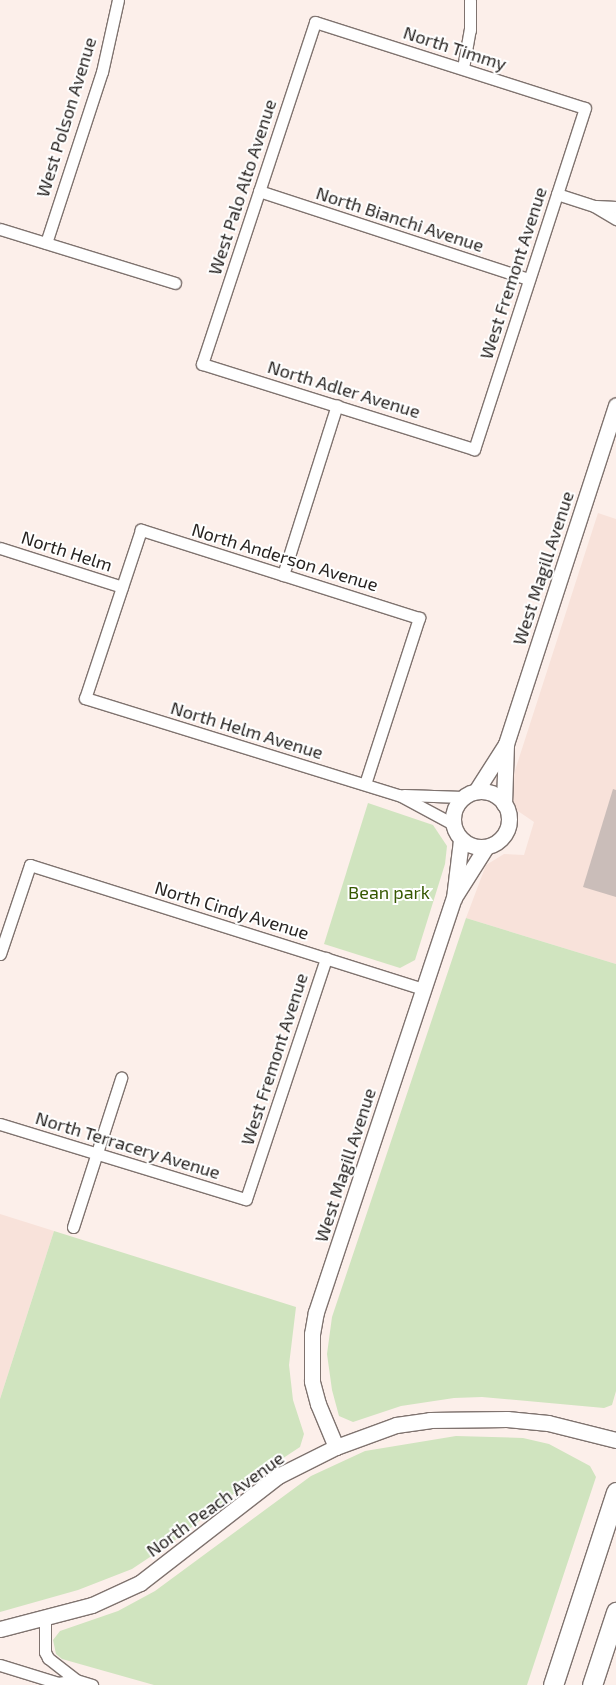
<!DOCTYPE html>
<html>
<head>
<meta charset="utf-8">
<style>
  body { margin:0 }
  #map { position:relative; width:616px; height:1685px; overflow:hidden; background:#fcefea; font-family:"Exo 2",sans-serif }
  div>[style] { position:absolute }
  .built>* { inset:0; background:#f8e2da }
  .green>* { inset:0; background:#d0e4bf }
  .building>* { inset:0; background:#cabdb9 }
  .roads { filter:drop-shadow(1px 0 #7f736f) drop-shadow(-1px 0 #7f736f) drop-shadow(0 1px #7f736f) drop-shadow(0 -1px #7f736f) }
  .minor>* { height:11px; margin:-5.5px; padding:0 5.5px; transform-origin:5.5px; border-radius:5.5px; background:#fff }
  .tertiary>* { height:15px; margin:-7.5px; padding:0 7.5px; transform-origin:7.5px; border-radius:7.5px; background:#fff }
  .tertiary>.ring { margin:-7.5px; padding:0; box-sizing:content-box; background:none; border:15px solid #fff; border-radius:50% }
  .primary>* { height:19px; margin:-9.5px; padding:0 9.5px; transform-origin:9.5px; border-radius:9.5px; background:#fff }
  span { translate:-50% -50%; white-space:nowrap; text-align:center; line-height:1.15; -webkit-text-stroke:4px #fff; paint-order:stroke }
  .street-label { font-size:18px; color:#272321 }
  .park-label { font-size:18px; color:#355800 }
</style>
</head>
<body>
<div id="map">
  <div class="built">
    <div style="clip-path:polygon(598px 513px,616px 519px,616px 964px,466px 918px,486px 865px,504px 854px,524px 855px,534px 822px,515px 809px,510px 786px)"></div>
    <div style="clip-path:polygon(0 1214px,54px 1231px,0 1399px)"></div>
  </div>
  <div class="green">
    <div style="clip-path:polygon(368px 803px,433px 825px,447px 846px,445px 864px,415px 960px,400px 968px,324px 944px)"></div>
    <div style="clip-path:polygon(466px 918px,616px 964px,616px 1391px,612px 1405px,604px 1408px,482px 1397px,454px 1398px,401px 1406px,353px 1422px,339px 1416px,332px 1390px,327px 1354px,332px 1317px)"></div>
    <div style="clip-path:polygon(54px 1231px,296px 1307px,289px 1365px,293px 1400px,304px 1434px,300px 1447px,259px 1474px,174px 1541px,132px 1569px,78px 1590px,0 1612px,0 1399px)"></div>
    <div style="clip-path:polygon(456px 1436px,523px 1438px,549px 1444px,590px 1466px,596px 1477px,527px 1685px,154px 1685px,62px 1659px,56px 1654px,53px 1640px,60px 1631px,118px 1611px,155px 1591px,311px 1476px,365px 1451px)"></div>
  </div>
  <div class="building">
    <div style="clip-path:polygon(613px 789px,616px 790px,616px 897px,583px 887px)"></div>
  </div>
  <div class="roads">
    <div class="minor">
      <div style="left:315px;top:22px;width:283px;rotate:17.7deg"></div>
      <div style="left:585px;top:108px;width:359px;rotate:108deg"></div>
      <div style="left:474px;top:449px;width:285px;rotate:-162.6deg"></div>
      <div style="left:202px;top:364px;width:360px;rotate:-71.7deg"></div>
      <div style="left:463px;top:68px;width:39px;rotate:-80deg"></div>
      <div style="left:470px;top:30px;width:30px;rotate:-90deg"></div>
      <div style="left:259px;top:191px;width:284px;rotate:18.1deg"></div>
      <div style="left:557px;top:194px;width:39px;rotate:18deg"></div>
      <div style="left:594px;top:206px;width:26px;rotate:31deg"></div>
      <div style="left:596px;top:206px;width:20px;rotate:3deg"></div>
      <div style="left:0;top:229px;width:183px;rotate:17.1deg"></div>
      <div style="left:46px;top:243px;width:180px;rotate:-71.9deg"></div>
      <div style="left:102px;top:72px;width:74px;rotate:-77.5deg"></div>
      <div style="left:0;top:548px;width:128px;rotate:17.7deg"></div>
      <div style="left:283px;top:575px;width:178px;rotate:-72.4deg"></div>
      <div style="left:365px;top:784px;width:175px;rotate:-72deg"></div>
      <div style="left:419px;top:618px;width:292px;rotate:-162.4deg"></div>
      <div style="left:141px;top:530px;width:177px;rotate:108.4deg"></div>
      <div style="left:85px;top:698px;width:329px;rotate:17.2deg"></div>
      <div style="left:399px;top:795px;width:61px;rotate:28.2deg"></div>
      <div style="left:404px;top:795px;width:59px;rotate:1.9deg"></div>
      <div style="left:0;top:954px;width:94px;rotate:-71.4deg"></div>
      <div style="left:30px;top:865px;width:413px;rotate:17.5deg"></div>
      <div style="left:0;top:1124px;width:257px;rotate:17deg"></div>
      <div style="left:246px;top:1199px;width:254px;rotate:-71.6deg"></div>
      <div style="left:73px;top:1227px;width:157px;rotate:-72.1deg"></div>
      <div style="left:45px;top:1620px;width:32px;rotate:90deg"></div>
      <div style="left:45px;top:1652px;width:7px;rotate:63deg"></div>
      <div style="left:48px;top:1658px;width:36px;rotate:38deg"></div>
      <div style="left:0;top:1665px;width:61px;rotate:17.2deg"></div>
      <div style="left:58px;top:1683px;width:18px;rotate:-9deg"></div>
      <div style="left:76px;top:1680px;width:17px;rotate:17deg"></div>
    </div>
    <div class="tertiary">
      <div class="ring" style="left:453px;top:791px;width:41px;height:41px"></div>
      <div style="left:476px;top:791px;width:56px;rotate:-57.4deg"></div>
      <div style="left:504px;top:804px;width:60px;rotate:-88.1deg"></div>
      <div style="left:506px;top:744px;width:356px;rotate:-72deg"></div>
      <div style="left:455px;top:896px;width:58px;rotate:-57.7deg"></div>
      <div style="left:336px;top:1447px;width:47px;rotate:-112.7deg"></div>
      <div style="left:318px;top:1404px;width:24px;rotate:-105deg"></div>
      <div style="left:312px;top:1381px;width:47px;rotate:-90deg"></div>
      <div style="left:312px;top:1334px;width:22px;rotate:-80deg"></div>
      <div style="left:316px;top:1312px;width:436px;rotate:-71.6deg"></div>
      <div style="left:454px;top:898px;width:58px;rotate:-83.1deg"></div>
      <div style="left:0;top:1629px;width:95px;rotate:-14.6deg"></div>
      <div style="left:92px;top:1605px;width:53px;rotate:-24.6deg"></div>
      <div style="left:140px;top:1583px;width:175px;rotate:-37.8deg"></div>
      <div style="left:278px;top:1476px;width:65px;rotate:-26.6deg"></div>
      <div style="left:336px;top:1447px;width:64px;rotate:-20.1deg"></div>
      <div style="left:396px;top:1425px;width:34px;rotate:-8deg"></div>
      <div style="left:430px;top:1420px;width:77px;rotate:-0.7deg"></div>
      <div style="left:507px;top:1419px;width:41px;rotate:5.6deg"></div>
      <div style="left:548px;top:1423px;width:70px;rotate:14deg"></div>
    </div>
    <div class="primary">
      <div style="left:553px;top:1685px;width:203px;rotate:-71.9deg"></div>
      <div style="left:592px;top:1685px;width:77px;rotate:-71.8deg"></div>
    </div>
  </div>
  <div class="street-label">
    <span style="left:455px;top:48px;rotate:18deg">North Timmy</span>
    <span style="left:66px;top:117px;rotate:-73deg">West Polson Avenue</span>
    <span style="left:242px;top:187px;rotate:-72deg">West Palo Alto Avenue</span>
    <span style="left:400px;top:219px;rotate:18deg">North Bianchi Avenue</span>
    <span style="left:513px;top:273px;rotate:-72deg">West Fremont Avenue</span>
    <span style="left:344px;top:389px;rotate:17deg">North Adler Avenue</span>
    <span style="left:67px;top:551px;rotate:18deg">North Helm</span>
    <span style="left:285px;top:557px;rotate:17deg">North Anderson Avenue</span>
    <span style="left:543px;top:568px;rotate:-72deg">West Magill Avenue</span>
    <span style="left:247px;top:730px;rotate:17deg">North Helm Avenue</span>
    <span style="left:232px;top:910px;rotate:17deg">North Cindy Avenue</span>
    <span style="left:274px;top:1059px;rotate:-72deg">West Fremont Avenue</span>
    <span style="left:128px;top:1145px;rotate:17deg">North Terracery Avenue</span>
    <span style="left:345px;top:1165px;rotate:-72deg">West Magill Avenue</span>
    <span style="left:215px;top:1504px;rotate:-36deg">North Peach Avenue</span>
  </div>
  <div class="park-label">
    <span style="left:389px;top:892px">Bean park</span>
  </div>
</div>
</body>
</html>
